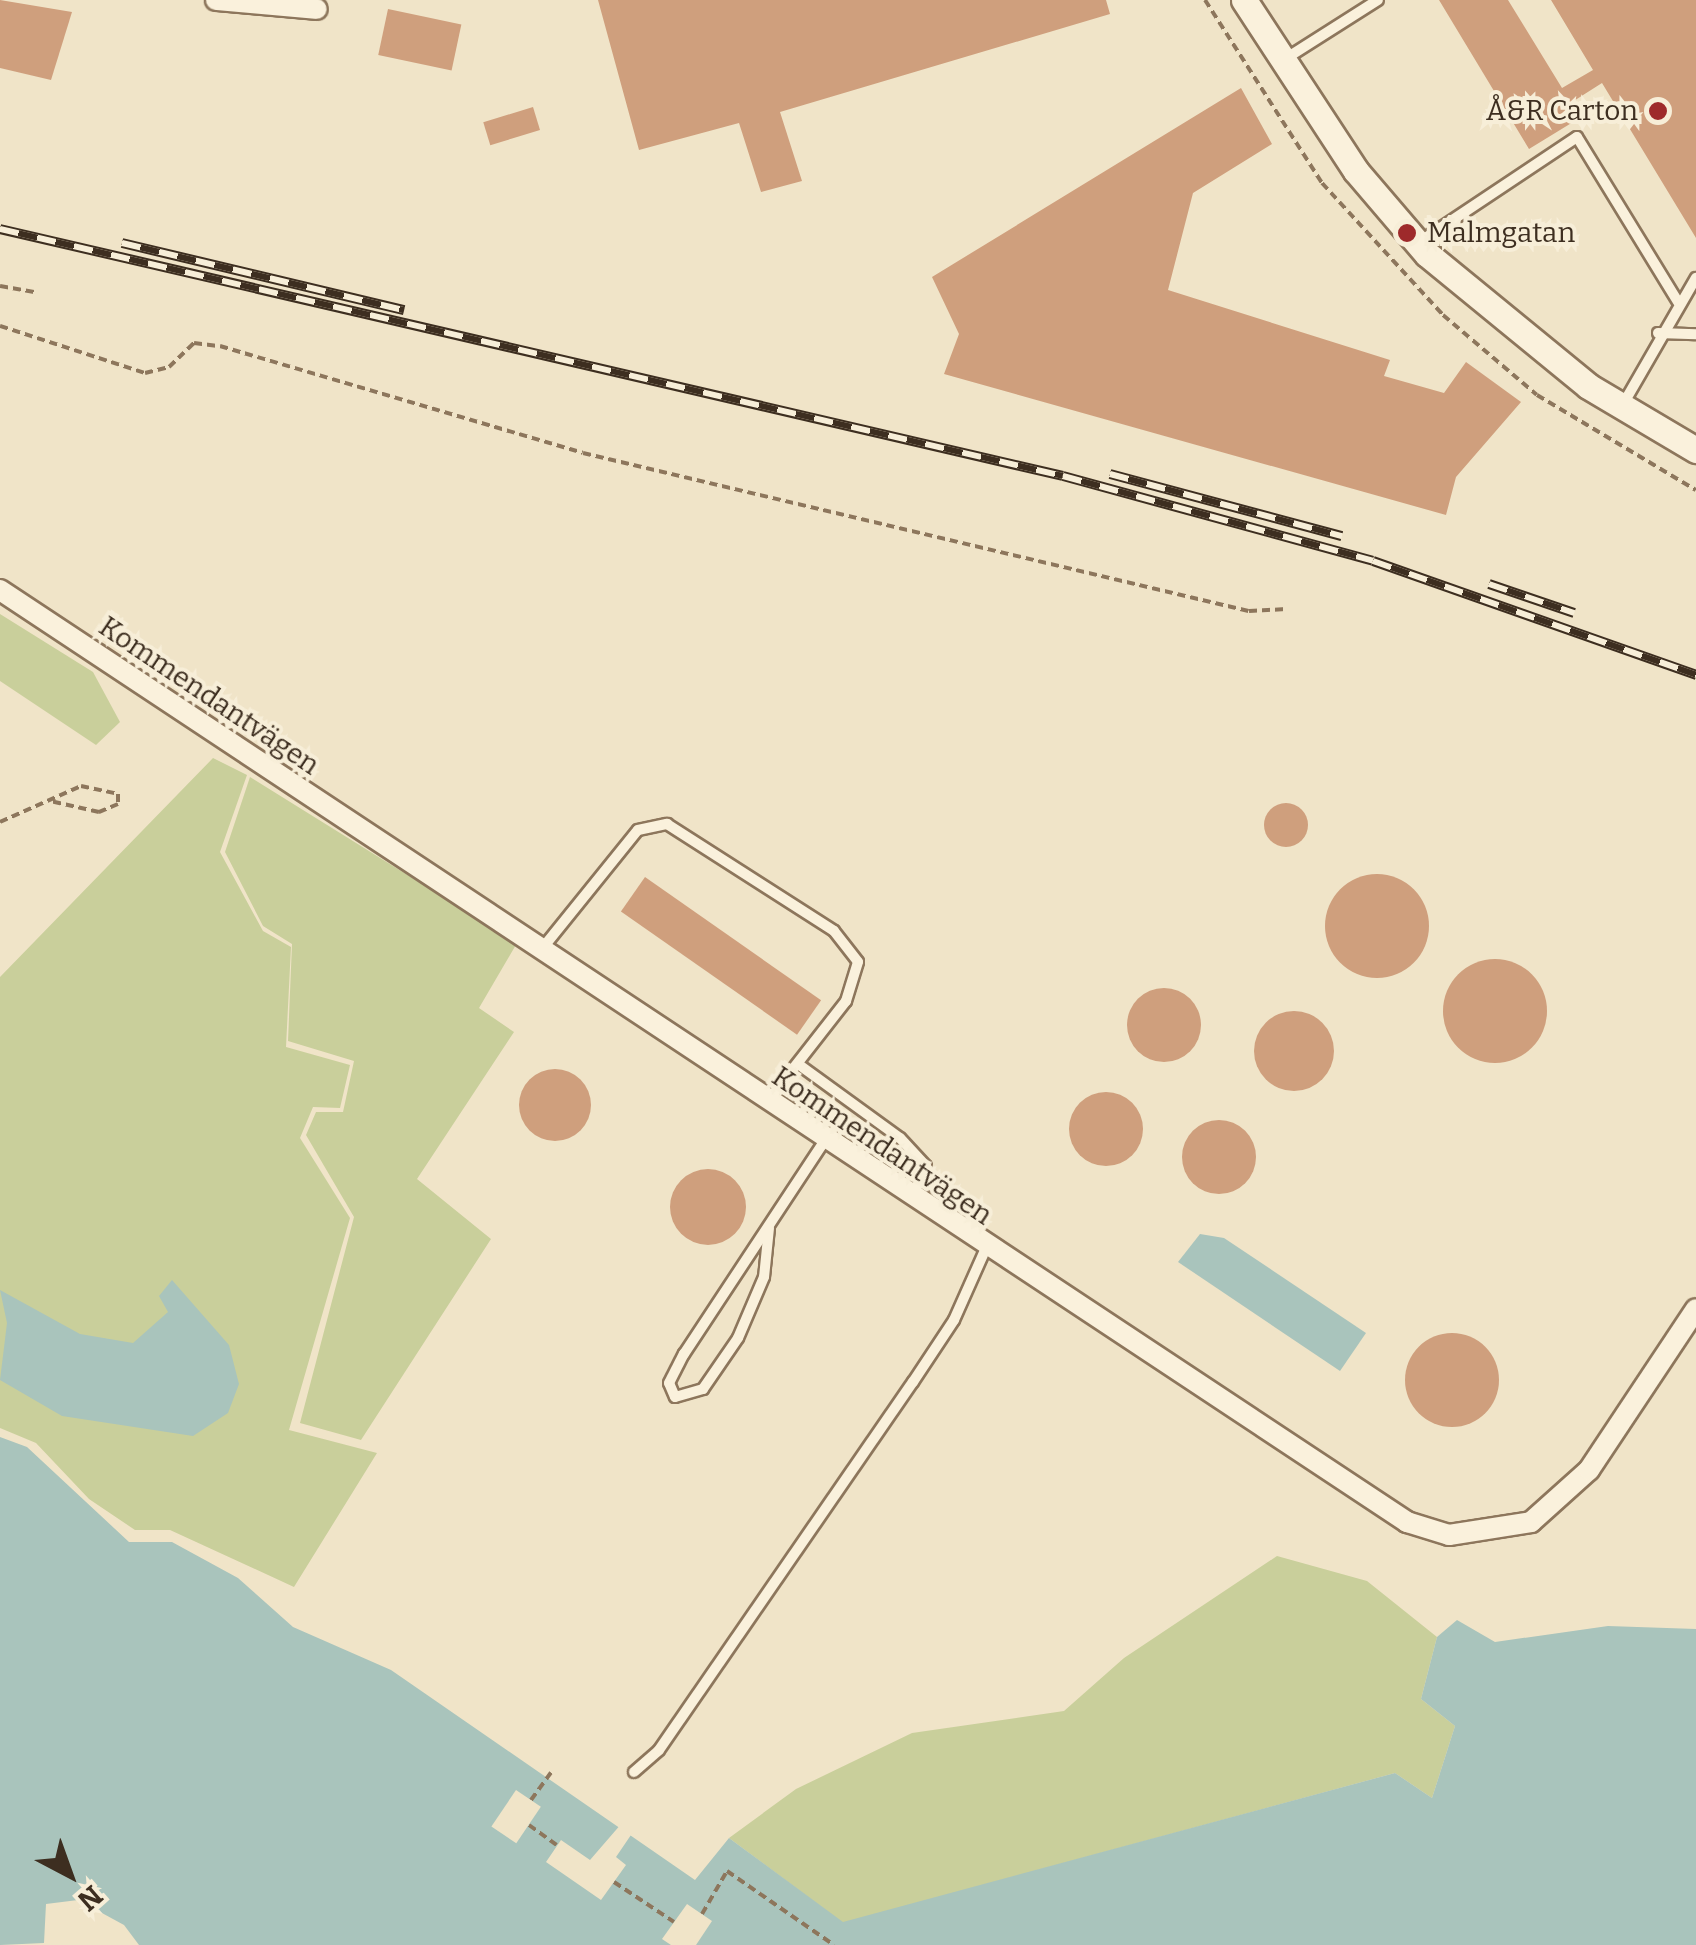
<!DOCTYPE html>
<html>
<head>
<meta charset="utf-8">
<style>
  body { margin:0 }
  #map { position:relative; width:1696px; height:1945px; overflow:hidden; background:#f0e4c8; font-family:Bitter,serif }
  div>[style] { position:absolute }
  .green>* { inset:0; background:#c9cf9b }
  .water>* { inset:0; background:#a9c4bc }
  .pier>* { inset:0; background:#f0e4c8; transform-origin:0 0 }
  .building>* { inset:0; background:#cf9f7d; transform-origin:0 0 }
  .round { border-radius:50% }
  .path>* { height:4px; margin-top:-2px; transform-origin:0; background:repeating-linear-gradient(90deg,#8d765c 0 8px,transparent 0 13px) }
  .roads { filter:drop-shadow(2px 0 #8d765c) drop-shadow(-2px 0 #8d765c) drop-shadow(0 2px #8d765c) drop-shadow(0 -2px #8d765c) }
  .service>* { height:10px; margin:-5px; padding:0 5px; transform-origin:5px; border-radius:5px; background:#faf1dc }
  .minor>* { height:20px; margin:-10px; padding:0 10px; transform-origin:10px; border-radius:10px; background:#faf1dc }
  .tertiary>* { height:25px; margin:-12.5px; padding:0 12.5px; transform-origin:12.5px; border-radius:12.5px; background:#faf1dc }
  .rail>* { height:10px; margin-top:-5px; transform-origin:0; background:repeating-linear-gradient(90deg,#f7eed8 0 19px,#3d2e20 0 38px); box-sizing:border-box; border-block:2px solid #3d2e20 }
  .dots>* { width:28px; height:28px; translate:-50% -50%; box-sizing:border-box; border:5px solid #f7eed8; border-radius:50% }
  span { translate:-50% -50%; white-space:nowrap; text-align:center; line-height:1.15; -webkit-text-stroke:8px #f7eed8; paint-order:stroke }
  .poi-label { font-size:28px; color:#3d2e20 }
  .right { translate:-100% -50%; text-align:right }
  .left { translate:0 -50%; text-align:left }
  .street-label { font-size:28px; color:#3d2e20 }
  .north { position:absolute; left:20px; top:1825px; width:100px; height:100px; -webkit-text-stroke:8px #f7eed8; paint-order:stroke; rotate:139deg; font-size:28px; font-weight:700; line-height:40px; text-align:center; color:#3d2e20 }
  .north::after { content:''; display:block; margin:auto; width:35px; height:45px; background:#3d2e20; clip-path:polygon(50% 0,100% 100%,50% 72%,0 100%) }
</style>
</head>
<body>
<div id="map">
  <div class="green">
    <div style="clip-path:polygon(0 614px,93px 672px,120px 722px,96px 745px,0 681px)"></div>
    <div style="clip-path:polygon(213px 758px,247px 775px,220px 852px,263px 931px,291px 947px,286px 1047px,350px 1065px,340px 1108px,313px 1107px,300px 1138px,350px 1218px,289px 1430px,377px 1453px,294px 1587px,170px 1530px,135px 1530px,89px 1499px,36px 1443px,0 1428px,0 977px)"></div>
    <div style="clip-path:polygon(250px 777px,517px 943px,479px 1008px,514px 1032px,417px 1179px,491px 1239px,361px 1440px,300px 1423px,354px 1217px,306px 1135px,316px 1112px,343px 1112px,354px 1061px,288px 1041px,292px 944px,263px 926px,225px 852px)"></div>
    <div style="clip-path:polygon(1277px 1556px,1367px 1581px,1437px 1637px,1421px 1699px,1455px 1726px,1432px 1798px,1395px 1773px,843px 1923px,729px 1838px,796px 1789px,912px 1733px,1064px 1711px,1124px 1658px)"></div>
  </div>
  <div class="water">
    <div style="clip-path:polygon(1200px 1234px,1224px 1238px,1366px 1333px,1340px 1371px,1178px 1262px)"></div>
    <div style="clip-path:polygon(172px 1280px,229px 1345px,239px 1384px,228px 1413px,193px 1436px,62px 1416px,0 1380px,7px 1323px,0 1290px,80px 1334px,133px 1343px,168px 1312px,159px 1296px)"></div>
    <div style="clip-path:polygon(0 1437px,27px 1447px,129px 1542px,172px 1542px,238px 1578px,293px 1627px,391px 1670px,695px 1880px,729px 1838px,843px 1922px,1395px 1773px,1432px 1798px,1455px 1726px,1421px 1699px,1437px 1637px,1457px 1620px,1495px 1642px,1608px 1626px,1696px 1629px,1696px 1945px,139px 1945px,124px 1925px,78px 1900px,46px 1904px,44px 1943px,0 1945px)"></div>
  </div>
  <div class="pier">
    <div style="left:516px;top:1790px;width:30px;height:44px;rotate:34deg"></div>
    <div style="clip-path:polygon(622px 1823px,633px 1832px,616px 1857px,626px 1865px,601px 1900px,546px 1862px,561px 1840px,590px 1860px)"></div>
    <div style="clip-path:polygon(687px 1904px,712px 1921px,696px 1945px,671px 1945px,662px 1939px)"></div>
  </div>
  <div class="building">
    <div style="clip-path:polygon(0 0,72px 12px,51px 80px,0 68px)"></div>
    <div style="clip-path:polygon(598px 0,1106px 0,1110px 14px,780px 112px,802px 181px,761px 192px,739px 123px,639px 150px)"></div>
    <div style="clip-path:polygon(1439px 0,1508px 0,1562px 88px,1593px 70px,1551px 0,1696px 0,1696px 238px,1602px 83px,1569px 104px,1578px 119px,1529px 149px)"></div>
    <div style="left:388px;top:9px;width:75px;height:47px;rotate:12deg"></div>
    <div style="clip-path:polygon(1241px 88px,1272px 144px,1193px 193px,1168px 290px,1390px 360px,1384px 376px,1444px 393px,1466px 362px,1521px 402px,1456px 477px,1446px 515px,944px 374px,959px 334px,932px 277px)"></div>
    <div style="left:533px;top:107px;width:24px;height:52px;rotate:73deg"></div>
    <div class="round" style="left:1264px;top:803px;width:44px;height:44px"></div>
    <div class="round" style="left:1325px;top:874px;width:104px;height:104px"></div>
    <div style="left:645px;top:877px;width:215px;height:42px;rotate:35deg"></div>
    <div class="round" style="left:1443px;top:959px;width:104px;height:104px"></div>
    <div class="round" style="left:1127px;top:988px;width:74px;height:74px"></div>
    <div class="round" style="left:1254px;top:1011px;width:80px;height:80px"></div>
    <div class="round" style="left:519px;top:1069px;width:72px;height:72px"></div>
    <div class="round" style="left:1069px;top:1092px;width:74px;height:74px"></div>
    <div class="round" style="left:1182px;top:1120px;width:74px;height:74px"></div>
    <div class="round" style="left:670px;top:1169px;width:76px;height:76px"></div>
    <div class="round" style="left:1405px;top:1333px;width:94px;height:94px"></div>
  </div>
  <div class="path">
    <div style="left:1205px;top:0;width:217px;rotate:57.4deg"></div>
    <div style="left:1322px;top:183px;width:179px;rotate:47.5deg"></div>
    <div style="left:1443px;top:315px;width:123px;rotate:40.4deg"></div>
    <div style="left:1537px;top:395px;width:185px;rotate:30.9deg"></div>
    <div style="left:0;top:286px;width:36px;rotate:10deg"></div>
    <div style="left:0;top:326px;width:152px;rotate:18deg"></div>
    <div style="left:145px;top:373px;width:25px;rotate:-14deg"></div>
    <div style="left:169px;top:367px;width:35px;rotate:-44deg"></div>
    <div style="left:194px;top:343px;width:26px;rotate:7deg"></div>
    <div style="left:220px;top:346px;width:378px;rotate:16.4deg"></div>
    <div style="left:583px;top:453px;width:684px;rotate:13.35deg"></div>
    <div style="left:1249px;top:611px;width:37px;rotate:-3deg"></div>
    <div style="left:0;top:822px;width:89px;rotate:-24deg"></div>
    <div style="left:81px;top:786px;width:38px;rotate:12deg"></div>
    <div style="left:118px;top:794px;width:10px;rotate:90deg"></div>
    <div style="left:118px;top:804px;width:21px;rotate:157deg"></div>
    <div style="left:99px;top:812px;width:50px;rotate:-167.3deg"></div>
    <div style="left:531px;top:1800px;width:34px;rotate:-54deg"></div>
    <div style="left:529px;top:1825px;width:34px;rotate:36deg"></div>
    <div style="left:614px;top:1882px;width:72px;rotate:33.7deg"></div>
    <div style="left:702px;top:1914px;width:50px;rotate:-59.8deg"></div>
    <div style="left:727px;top:1871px;width:130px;rotate:34.7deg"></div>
  </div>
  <div class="roads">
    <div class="service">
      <div style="left:1285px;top:59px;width:110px;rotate:-32.4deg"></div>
      <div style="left:1418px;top:243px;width:191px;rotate:-33.7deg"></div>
      <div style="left:1577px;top:137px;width:193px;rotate:58.5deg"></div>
      <div style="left:1658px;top:333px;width:38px;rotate:2deg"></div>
      <div style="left:1622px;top:406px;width:148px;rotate:-60deg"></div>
      <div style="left:541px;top:950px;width:154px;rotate:-51.1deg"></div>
      <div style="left:638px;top:830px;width:30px;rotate:-12deg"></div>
      <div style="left:667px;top:824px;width:198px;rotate:32.6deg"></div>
      <div style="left:834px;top:931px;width:39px;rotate:52deg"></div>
      <div style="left:858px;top:962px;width:41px;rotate:107.1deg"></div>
      <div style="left:846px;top:1001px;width:128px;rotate:128deg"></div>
      <div style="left:798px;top:1064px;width:126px;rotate:36deg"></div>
      <div style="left:900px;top:1138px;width:38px;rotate:47deg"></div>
      <div style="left:926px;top:1166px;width:35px;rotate:114deg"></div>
      <div style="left:769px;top:1228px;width:49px;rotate:95.8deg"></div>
      <div style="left:764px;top:1277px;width:66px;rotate:113.1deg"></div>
      <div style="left:738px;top:1338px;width:62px;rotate:124.5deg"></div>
      <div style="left:703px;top:1389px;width:29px;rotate:164deg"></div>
      <div style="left:675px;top:1397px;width:15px;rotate:-113deg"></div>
      <div style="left:669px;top:1383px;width:33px;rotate:-63deg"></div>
      <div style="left:684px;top:1354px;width:254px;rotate:-56.6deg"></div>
      <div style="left:634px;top:1772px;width:33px;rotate:-41deg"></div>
      <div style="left:659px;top:1750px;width:447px;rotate:-55.4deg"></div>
      <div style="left:913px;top:1382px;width:74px;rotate:-56.5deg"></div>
      <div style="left:954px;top:1320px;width:79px;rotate:-66deg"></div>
    </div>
    <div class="minor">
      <div style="left:216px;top:0;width:101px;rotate:5.1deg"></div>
      <div style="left:0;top:590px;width:1688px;rotate:33.52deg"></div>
      <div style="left:1407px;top:1522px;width:44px;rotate:17.2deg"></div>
      <div style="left:1449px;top:1535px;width:83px;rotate:-9deg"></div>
      <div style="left:1531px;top:1522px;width:78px;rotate:-41.9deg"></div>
      <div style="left:1589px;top:1470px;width:193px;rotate:-56.4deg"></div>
    </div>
    <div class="tertiary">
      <div style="left:1244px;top:0;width:204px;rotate:56.8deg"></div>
      <div style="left:1356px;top:171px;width:109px;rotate:49.5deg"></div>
      <div style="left:1427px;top:254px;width:208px;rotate:39.3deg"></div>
      <div style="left:1588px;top:386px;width:126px;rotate:30.7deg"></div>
    </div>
  </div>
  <div class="rail">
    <div style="left:0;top:229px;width:1091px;rotate:13.08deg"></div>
    <div style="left:1063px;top:476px;width:321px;rotate:15.3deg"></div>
    <div style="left:1373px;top:561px;width:343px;rotate:19.4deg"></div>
    <div style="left:122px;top:243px;width:290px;rotate:13.4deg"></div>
    <div style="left:1110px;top:474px;width:240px;rotate:15deg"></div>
    <div style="left:1489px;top:584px;width:90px;rotate:18.8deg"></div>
  </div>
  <div class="dots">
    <div style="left:1658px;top:111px;background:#9e2a2b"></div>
    <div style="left:1407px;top:233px;background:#9e2a2b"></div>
  </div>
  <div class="poi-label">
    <span class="right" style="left:1638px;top:111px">Å&amp;R Carton</span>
    <span class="left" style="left:1427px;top:233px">Malmgatan</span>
  </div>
  <div class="street-label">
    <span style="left:209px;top:696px;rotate:34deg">Kommendantvägen</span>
    <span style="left:882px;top:1146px;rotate:34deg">Kommendantvägen</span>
  </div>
  <div class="north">N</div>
</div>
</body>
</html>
